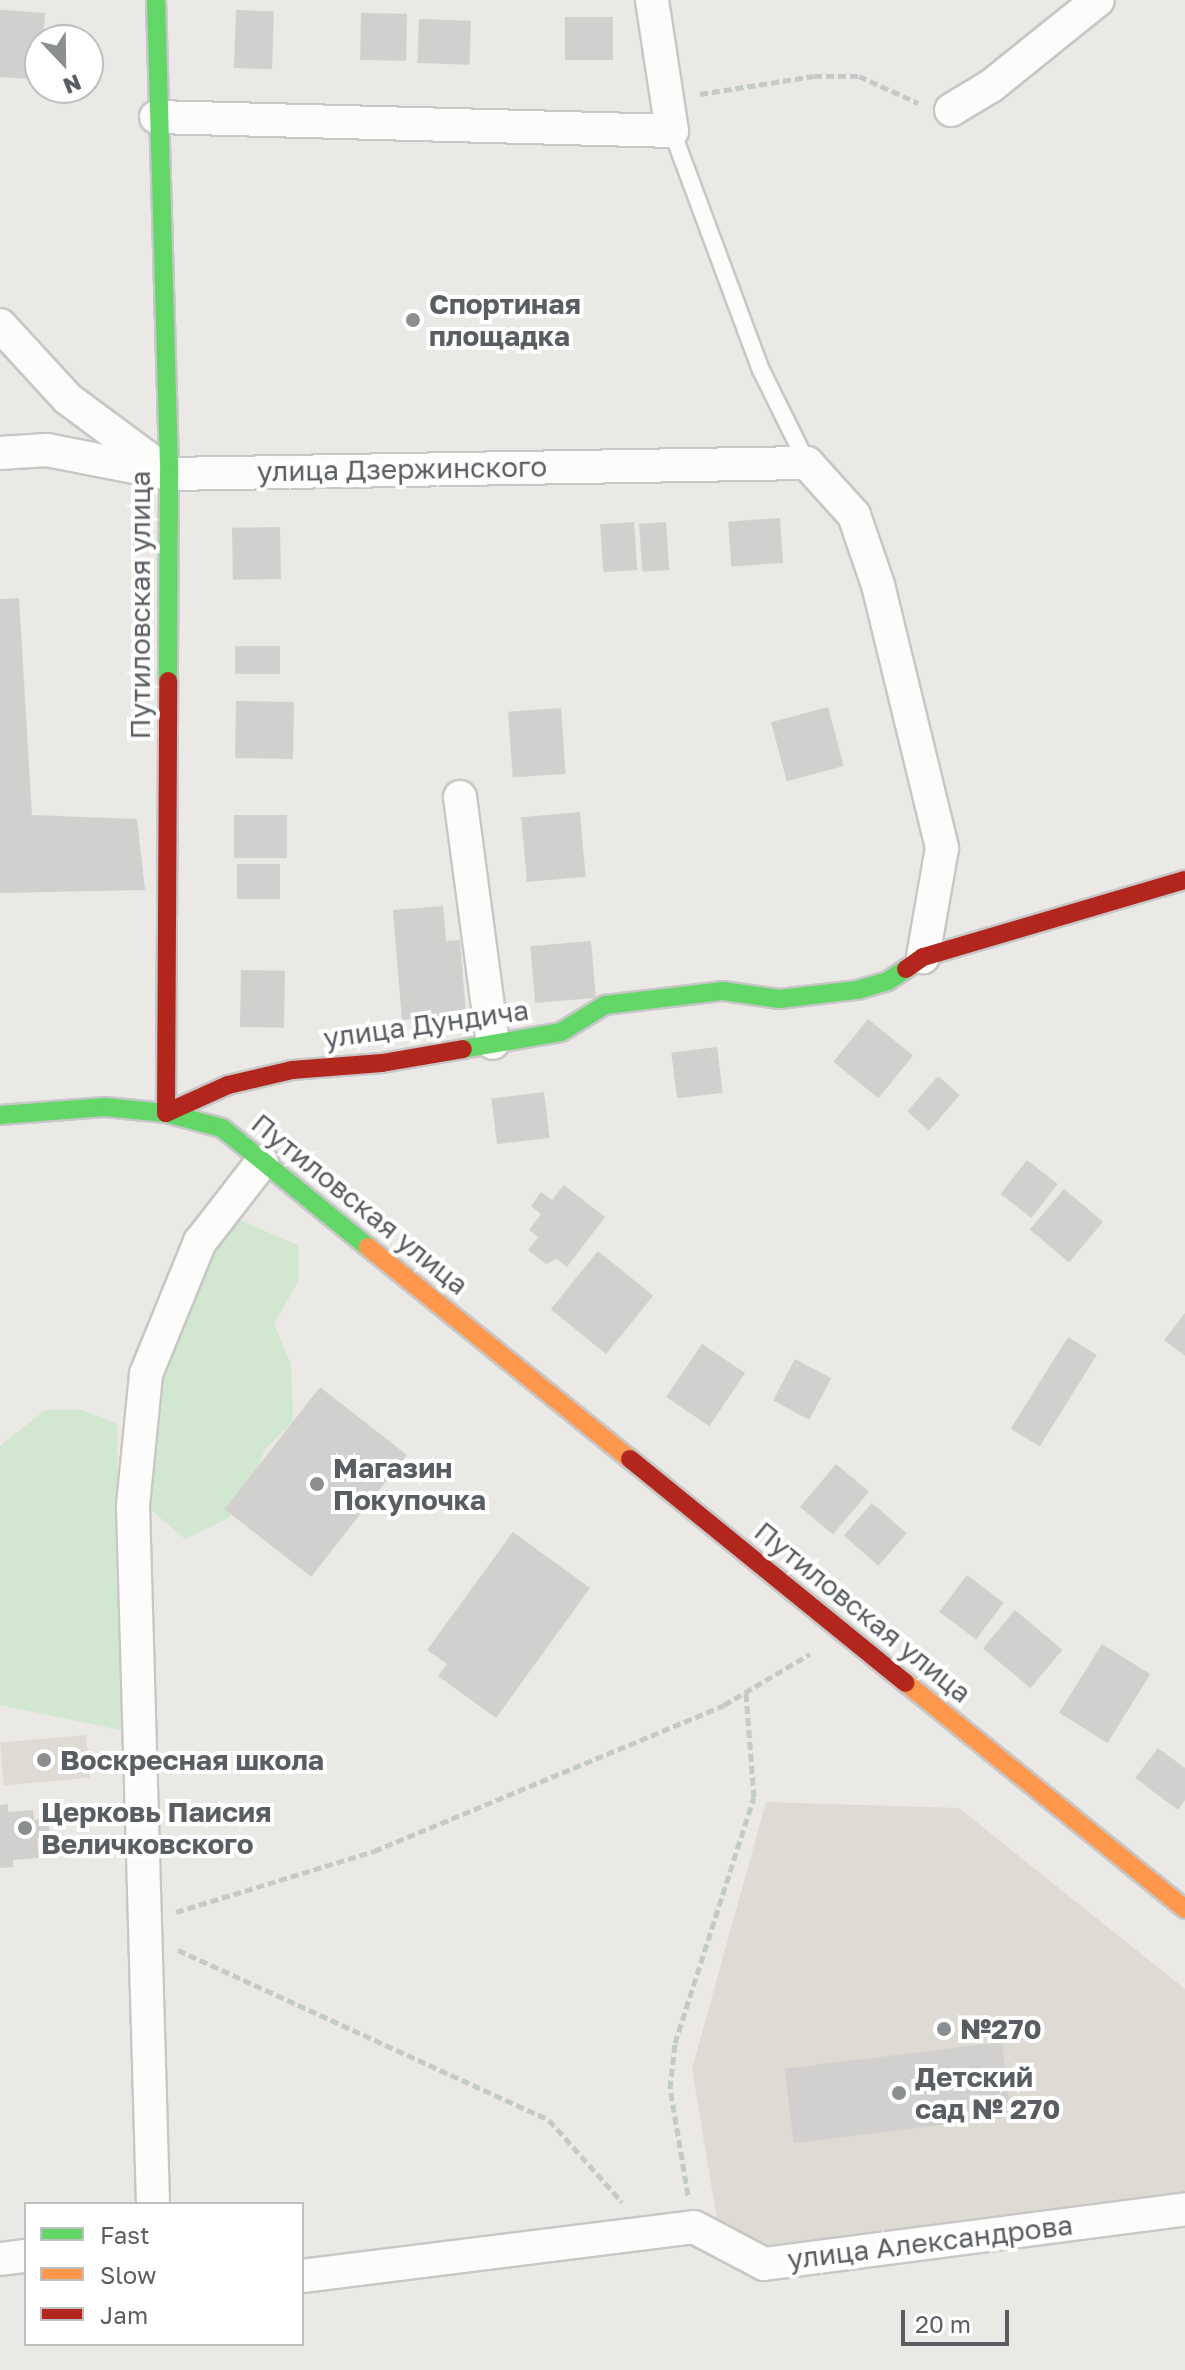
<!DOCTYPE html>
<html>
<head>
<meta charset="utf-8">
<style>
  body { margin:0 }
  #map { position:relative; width:1185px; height:2370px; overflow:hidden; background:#eae9e5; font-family:"Golos Text",sans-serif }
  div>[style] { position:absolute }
  .education>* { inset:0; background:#dedbd4; transform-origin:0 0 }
  .green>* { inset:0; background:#d2e7d0 }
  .building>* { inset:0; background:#d1d0ce; transform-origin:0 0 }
  .path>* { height:5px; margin-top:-2.5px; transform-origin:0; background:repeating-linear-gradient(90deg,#c4cac7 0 8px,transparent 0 12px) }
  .roads { filter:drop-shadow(2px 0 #c7c7c7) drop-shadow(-2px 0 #c7c7c7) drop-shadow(0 2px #c7c7c7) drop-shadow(0 -2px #c7c7c7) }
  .lane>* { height:16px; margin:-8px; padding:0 8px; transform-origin:8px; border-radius:8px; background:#fcfcfb }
  .street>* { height:32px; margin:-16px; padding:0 16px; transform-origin:16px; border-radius:16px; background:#fcfcfb }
  .fast>* { height:18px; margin:-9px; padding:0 9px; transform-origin:9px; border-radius:9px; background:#63d668 }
  .slow>* { height:18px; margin:-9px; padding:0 9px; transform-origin:9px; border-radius:9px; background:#ff974d }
  .jam>* { height:18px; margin:-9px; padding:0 9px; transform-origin:9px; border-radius:9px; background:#b3261e }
  .dots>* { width:22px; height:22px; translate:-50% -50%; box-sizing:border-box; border:4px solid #fff; border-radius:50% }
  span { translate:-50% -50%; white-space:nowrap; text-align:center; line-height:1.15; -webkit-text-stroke:8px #fff; paint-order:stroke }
  .poi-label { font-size:28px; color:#5a5e62; font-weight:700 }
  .left { translate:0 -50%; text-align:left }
  .street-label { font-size:28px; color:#5a5e62 }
  .legend { position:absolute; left:24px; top:2202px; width:280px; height:144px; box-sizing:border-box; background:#fff; border:2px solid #bdbfc0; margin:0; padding:10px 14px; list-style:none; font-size:24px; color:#5a5e62 }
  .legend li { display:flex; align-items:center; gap:16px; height:40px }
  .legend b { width:40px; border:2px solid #bdbfc0 }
  .north { position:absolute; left:24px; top:24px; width:80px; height:80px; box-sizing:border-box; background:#fff; border:2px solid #bdbfc0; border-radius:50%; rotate:158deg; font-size:22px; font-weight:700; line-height:32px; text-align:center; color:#5a5e62 }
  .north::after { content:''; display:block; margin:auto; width:28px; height:36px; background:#8c8f90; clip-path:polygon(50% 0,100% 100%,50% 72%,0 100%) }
  .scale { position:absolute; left:901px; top:2310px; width:108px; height:36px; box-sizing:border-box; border:4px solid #5a5e62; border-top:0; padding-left:10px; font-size:24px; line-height:28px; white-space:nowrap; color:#5a5e62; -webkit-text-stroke:6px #fff; paint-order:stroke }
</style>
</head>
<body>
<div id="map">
  <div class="education">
    <div style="left:86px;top:1735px;width:43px;height:86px;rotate:85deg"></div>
    <div style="clip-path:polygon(766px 1802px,959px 1808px,1185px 1989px,1185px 2198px,773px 2251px,717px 2220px,692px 2069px)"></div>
  </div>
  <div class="green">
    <div style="clip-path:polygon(237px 1219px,298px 1245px,299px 1280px,274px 1324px,291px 1364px,293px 1422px,265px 1449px,246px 1498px,227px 1519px,185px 1539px,145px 1505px,159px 1379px,211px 1247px)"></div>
    <div style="clip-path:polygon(45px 1410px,82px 1410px,117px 1424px,120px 1625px,129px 1704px,125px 1731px,0 1705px,0 1446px)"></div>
  </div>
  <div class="building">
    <div style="left:236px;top:10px;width:38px;height:58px;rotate:2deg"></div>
    <div style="left:45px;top:13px;width:67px;height:45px;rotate:94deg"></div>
    <div style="left:361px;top:13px;width:46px;height:47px;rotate:1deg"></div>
    <div style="left:565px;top:17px;width:48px;height:43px"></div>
    <div style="left:419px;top:19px;width:52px;height:44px;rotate:2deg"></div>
    <div style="left:780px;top:518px;width:45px;height:52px;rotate:86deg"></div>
    <div style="left:634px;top:522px;width:48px;height:34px;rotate:86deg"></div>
    <div style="left:666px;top:522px;width:48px;height:27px;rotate:86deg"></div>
    <div style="left:280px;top:527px;width:52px;height:48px;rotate:89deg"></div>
    <div style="clip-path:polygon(19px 598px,32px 815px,137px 819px,145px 890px,0 893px,0 599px)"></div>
    <div style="left:280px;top:646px;width:28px;height:45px;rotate:90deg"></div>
    <div style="left:236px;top:701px;width:58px;height:57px;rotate:1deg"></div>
    <div style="left:828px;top:707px;width:61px;height:59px;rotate:75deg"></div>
    <div style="left:561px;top:708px;width:66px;height:53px;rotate:86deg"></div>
    <div style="left:580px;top:812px;width:65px;height:59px;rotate:85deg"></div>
    <div style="left:234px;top:815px;width:53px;height:43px"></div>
    <div style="left:237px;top:864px;width:43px;height:35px"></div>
    <div style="clip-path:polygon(443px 906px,446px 941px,460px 940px,466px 1015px,402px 1020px,393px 910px)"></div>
    <div style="left:591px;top:941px;width:57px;height:61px;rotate:85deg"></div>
    <div style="left:241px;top:970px;width:44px;height:57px;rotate:1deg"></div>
    <div style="left:868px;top:1019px;width:58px;height:55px;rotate:39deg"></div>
    <div style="left:717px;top:1047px;width:46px;height:46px;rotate:83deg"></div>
    <div style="left:938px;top:1076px;width:29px;height:47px;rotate:41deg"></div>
    <div style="left:544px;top:1092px;width:46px;height:53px;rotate:83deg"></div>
    <div style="left:1027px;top:1160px;width:39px;height:43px;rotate:38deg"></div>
    <div style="clip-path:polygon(564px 1185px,605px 1217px,567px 1267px,557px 1259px,546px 1264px,528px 1250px,538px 1237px,529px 1230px,541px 1214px,531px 1206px,541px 1192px,552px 1200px)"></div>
    <div style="left:1064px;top:1189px;width:51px;height:53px;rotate:40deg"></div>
    <div style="left:598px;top:1251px;width:71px;height:75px;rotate:39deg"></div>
    <div style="clip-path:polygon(1185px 1313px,1185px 1356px,1164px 1340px)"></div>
    <div style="left:1068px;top:1337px;width:34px;height:108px;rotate:32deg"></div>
    <div style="left:702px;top:1344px;width:52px;height:64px;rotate:34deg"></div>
    <div style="left:795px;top:1359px;width:41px;height:47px;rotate:28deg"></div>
    <div style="left:320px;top:1387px;width:110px;height:155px;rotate:38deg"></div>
    <div style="left:836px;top:1464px;width:43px;height:56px;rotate:40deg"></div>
    <div style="left:872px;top:1503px;width:46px;height:43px;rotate:41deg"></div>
    <div style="clip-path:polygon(513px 1532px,590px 1588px,496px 1718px,438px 1676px,447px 1664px,427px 1650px)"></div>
    <div style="left:967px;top:1575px;width:46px;height:46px;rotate:37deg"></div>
    <div style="left:1015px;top:1610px;width:62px;height:50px;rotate:40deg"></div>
    <div style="left:1102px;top:1644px;width:57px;height:81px;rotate:32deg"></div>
    <div style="clip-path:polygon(1158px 1748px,1185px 1768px,1185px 1800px,1178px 1810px,1135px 1778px)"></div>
    <div style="clip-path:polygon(8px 1804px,8px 1812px,33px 1810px,34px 1820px,48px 1818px,50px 1837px,37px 1838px,39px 1858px,13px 1860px,13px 1867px,0 1868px,0 1805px)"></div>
    <div style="left:1002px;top:2042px;width:75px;height:219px;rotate:83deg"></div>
  </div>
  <div class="path">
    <div style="left:700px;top:94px;width:115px;rotate:-9deg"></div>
    <div style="left:814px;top:76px;width:45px"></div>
    <div style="left:859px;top:76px;width:65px;rotate:24.6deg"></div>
    <div style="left:176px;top:1912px;width:207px;rotate:-17.1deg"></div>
    <div style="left:374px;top:1851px;width:379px;rotate:-22.6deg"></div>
    <div style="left:724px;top:1705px;width:100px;rotate:-30.7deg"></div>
    <div style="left:178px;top:1950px;width:408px;rotate:24.6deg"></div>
    <div style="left:549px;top:2120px;width:110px;rotate:48.3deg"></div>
    <div style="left:688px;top:2195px;width:109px;rotate:-99.5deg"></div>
    <div style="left:670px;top:2088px;width:45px;rotate:-83.7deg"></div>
    <div style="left:675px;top:2043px;width:258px;rotate:-72.2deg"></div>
    <div style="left:754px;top:1797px;width:105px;rotate:-94.4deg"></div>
  </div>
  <div class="roads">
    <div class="lane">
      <div style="left:672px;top:131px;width:255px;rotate:69.6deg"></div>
      <div style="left:761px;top:370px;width:104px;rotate:63.7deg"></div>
    </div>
    <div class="street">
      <div style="left:951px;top:110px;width:47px;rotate:-31deg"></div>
      <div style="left:991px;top:86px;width:137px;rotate:-38.8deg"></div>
      <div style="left:156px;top:117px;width:516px;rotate:1.55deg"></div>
      <div style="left:672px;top:131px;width:133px;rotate:-98.7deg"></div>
      <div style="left:0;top:325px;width:100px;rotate:47.4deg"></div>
      <div style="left:68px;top:399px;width:114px;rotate:36.5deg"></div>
      <div style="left:0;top:453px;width:47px;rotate:-3.7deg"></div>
      <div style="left:47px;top:450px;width:124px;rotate:11.1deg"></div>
      <div style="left:169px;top:474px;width:638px;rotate:-0.99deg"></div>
      <div style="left:807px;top:463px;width:70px;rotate:47.9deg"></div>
      <div style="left:854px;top:515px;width:74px;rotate:71.1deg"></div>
      <div style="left:878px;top:585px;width:271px;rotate:76.3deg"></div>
      <div style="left:942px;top:848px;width:111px;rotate:99.9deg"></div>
      <div style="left:460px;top:797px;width:248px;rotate:82.4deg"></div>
      <div style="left:153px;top:2204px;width:699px;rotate:-91.64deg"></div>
      <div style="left:133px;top:1505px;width:132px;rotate:-84.3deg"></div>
      <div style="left:146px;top:1374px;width:143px;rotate:-67.8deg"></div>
      <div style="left:200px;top:1242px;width:101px;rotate:-52.2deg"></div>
      <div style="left:0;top:2259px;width:26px;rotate:-7deg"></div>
      <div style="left:302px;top:2276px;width:395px;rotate:-7.1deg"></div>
      <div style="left:694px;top:2227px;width:79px;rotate:27.9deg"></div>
      <div style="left:764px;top:2264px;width:425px;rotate:-7.4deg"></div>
    </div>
    <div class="fast">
      <div style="left:156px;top:0;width:474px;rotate:88.4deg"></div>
      <div style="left:169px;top:474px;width:207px;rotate:90.3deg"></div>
      <div style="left:463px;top:1049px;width:99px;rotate:-9.8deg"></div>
      <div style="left:561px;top:1032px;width:52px;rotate:-31.5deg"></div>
      <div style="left:605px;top:1005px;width:119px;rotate:-6.8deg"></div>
      <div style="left:723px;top:991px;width:57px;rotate:8.1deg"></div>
      <div style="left:779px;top:999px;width:79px;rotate:-6.6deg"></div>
      <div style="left:857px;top:990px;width:32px;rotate:-16deg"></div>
      <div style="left:888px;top:981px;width:22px;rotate:-34deg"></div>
      <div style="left:0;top:1115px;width:105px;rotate:-4.4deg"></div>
      <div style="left:105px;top:1107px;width:61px;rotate:5.6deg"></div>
      <div style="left:166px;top:1113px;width:58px;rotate:15deg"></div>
      <div style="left:222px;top:1128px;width:188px;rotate:39.2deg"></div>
    </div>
    <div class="slow">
      <div style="left:368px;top:1247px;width:337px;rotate:39deg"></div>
      <div style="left:906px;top:1683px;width:359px;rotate:39deg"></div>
    </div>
    <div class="jam">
      <div style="left:906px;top:969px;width:21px;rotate:-35deg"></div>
      <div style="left:923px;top:957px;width:273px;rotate:-16.4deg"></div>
      <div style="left:166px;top:1113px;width:432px;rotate:-89.7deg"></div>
      <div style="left:166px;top:1113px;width:68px;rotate:-24.3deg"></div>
      <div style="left:228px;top:1085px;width:66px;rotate:-13.2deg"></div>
      <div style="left:292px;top:1070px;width:90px;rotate:-4.4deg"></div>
      <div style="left:382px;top:1063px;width:82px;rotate:-9.8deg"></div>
      <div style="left:630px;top:1459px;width:355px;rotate:39.1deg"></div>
    </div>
  </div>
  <div class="dots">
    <div style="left:413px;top:320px;background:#8c8f90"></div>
    <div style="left:317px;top:1484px;background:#8c8f90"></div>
    <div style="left:44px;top:1760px;background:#8c8f90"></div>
    <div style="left:25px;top:1828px;background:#8c8f90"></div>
    <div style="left:944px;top:2029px;background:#8c8f90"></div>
    <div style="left:899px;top:2093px;background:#8c8f90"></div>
  </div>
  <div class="poi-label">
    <span class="left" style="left:429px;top:320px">Спортиная<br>площадка</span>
    <span class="left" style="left:333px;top:1484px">Магазин<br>Покупочка</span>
    <span class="left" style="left:60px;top:1760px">Воскресная школа</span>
    <span class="left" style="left:41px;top:1828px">Церковь Паисия<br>Величковского</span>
    <span class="left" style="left:960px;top:2029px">№270</span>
    <span class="left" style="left:915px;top:2093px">Детский<br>сад № 270</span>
  </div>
  <div class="street-label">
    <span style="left:402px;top:469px;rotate:-1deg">улица Дзержинского</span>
    <span style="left:140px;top:605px;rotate:-90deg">Путиловская улица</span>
    <span style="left:426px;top:1024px;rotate:-8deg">улица Дундича</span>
    <span style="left:360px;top:1204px;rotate:39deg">Путиловская улица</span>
    <span style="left:863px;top:1612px;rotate:39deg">Путиловская улица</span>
    <span style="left:930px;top:2242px;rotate:-7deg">улица Александрова</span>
  </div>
  <ul class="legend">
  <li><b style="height:10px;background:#63d668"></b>Fast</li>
  <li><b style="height:10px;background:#ff974d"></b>Slow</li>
  <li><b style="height:10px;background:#b3261e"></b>Jam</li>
  </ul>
  <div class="north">N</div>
  <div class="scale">20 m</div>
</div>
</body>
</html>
